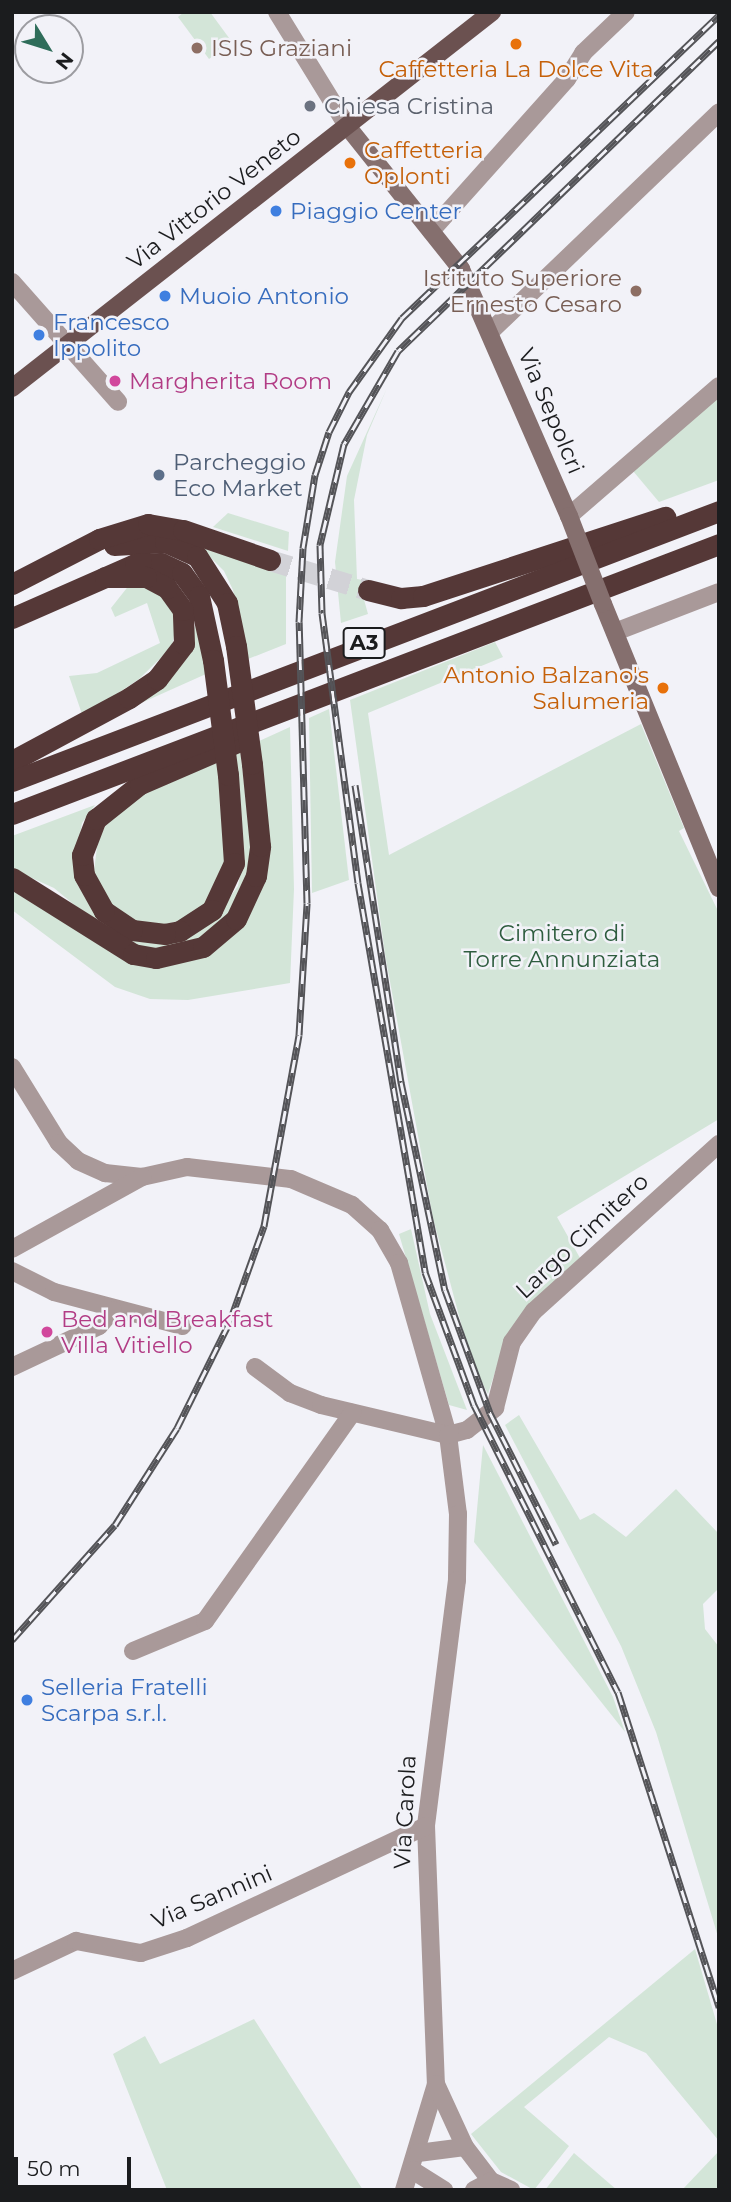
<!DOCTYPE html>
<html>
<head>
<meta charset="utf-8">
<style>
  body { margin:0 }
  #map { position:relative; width:731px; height:2202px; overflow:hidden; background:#f2f2f8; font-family:Montserrat,sans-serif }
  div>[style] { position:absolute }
  .green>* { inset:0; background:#d3e5d8 }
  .highway-tunnel>* { height:21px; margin-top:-10.5px; transform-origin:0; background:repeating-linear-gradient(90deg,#d2d2d7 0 21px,transparent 0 31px) }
  .street>* { height:18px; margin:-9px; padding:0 9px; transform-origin:9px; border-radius:9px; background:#a99999 }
  .secondary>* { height:18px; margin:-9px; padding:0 9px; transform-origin:9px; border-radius:9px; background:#856f6e }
  .primary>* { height:18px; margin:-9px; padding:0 9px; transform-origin:9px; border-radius:9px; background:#6b5150 }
  .highway>* { height:21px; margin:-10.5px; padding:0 10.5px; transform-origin:10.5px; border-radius:10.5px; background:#553837 }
  .rail>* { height:7px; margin-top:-3.5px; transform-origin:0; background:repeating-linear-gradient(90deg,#f2f2f8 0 13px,#545458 0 26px); box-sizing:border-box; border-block:2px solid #545458 }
  .secondary-bridge>* { height:18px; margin:-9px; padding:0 9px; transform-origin:9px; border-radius:9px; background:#856f6e }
  .highway-bridge>* { height:21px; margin:-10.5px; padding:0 10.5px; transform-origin:10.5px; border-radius:10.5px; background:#553837 }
  .dots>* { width:19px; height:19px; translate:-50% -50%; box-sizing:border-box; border:4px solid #f2f2f8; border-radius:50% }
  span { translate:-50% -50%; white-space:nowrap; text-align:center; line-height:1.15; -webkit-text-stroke:5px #f2f2f8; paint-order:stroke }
  .shield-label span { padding:2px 5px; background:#f2f2f8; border:2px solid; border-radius:5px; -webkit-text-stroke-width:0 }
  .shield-label { font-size:21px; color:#1b1c1e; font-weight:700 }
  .education-label { font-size:23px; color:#785e54 }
  .left { translate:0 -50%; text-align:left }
  .right { translate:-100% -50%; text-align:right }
  .food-label { font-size:23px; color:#c56008 }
  .worship-label { font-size:23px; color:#5b616d }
  .street-label { font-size:23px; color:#1b1c1e }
  .shop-label { font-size:23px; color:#366cbe }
  .hotel-label { font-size:23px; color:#b23c85 }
  .service-label { font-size:23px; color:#4e5e75 }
  .park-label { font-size:23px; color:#2e5d3f }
  .frame { position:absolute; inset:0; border:14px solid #1b1c1e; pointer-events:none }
  .north { position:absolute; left:14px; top:14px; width:70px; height:70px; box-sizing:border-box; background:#f2f2f8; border:2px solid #9c9ca1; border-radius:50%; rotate:128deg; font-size:19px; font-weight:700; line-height:28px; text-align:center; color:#1b1c1e }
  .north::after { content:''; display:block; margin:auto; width:24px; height:32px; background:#2f6d5a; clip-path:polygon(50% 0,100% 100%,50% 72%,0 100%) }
  .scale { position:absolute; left:14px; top:2157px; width:117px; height:32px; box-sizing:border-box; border:4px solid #1b1c1e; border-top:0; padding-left:9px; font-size:21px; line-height:24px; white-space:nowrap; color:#1b1c1e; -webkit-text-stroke:5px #f2f2f8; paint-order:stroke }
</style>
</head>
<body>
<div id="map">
  <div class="green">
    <div style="clip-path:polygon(184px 12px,210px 12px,232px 42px,209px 59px,178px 17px)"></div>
    <div style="clip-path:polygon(387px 388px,367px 435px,354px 500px,357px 579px,368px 581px,363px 596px,368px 614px,341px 623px,335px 562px,347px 476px)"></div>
    <div style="clip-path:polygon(719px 396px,719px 480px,659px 502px,633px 471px)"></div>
    <div style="clip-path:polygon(228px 513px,289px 532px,288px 551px,213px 527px)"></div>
    <div style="clip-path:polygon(196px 543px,286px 569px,286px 644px,248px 659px,233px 590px,224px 571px)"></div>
    <div style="clip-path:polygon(152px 583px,177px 617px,172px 647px,139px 679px,83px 717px,69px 676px,97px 673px,160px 643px,147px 603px,115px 617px,111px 608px,130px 584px)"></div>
    <div style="clip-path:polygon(196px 620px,206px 674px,110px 717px,192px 640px)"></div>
    <div style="clip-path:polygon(495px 642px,503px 657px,368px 713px,389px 855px,641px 724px,684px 828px,679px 831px,719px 913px,719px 1119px,557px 1217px,580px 1258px,505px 1341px,488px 1394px,471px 1361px,433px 1218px,385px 954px,350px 700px)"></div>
    <div style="clip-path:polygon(329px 709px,349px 880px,312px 893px,309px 718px)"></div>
    <div style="clip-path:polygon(290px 727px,294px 889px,290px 983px,188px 1000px,150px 999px,115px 987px,12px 910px,12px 888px,128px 962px,198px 959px,218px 949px,249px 917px,265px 875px,257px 742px)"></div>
    <div style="clip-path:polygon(240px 748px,251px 845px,247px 877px,239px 900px,213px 931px,181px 946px,146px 949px,112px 936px,54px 888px,12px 869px,12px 836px,95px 805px,82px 823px,75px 866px,78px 886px,106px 924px,128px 937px,212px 922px,238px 886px,242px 864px,233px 757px)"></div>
    <div style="clip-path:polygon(217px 760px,227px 852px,220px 887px,191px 918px,154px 927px,116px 913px,93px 879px,98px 839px,109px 819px,142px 793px)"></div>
    <div style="clip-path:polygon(411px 1229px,430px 1314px,467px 1410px,449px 1405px,399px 1234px)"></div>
    <div style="clip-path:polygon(519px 1415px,580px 1520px,594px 1513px,626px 1537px,676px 1489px,719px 1534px,719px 1588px,703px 1604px,705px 1629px,719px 1647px,719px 1940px,656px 1732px,621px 1646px,505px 1425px)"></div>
    <div style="clip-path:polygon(483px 1445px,613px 1697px,625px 1732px,474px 1542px)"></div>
    <div style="clip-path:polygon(695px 1949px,719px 2031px,719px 2141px,646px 2053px,609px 2037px,524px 2107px,569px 2146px,534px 2190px,501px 2172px,471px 2134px)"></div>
    <div style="clip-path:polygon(254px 2019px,363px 2190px,167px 2190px,113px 2054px,145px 2036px,160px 2064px)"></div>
    <div style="clip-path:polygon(719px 2151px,719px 2190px,682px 2190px)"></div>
    <div style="clip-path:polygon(574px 2153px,617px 2190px,545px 2190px)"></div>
  </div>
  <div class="highway-tunnel">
    <div style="left:270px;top:560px;width:102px;rotate:17deg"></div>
  </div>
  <div class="street">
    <div style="left:277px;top:12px;width:134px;rotate:58.4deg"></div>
    <div style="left:431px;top:231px;width:204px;rotate:-48.2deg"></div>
    <div style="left:567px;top:79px;width:31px;rotate:-58deg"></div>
    <div style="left:583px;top:53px;width:59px;rotate:-43.6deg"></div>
    <div style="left:12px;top:282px;width:160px;rotate:48.5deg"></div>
    <div style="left:491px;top:331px;width:316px;rotate:-43.8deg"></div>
    <div style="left:569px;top:516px;width:198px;rotate:-40.9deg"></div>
    <div style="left:615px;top:632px;width:111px;rotate:-21deg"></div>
    <div style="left:12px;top:1067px;width:89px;rotate:58.3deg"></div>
    <div style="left:59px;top:1143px;width:26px;rotate:43deg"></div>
    <div style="left:78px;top:1161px;width:30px;rotate:24deg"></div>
    <div style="left:105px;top:1173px;width:37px;rotate:6deg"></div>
    <div style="left:142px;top:1177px;width:46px;rotate:-12.5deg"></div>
    <div style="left:187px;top:1167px;width:105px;rotate:6.6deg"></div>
    <div style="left:291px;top:1179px;width:66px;rotate:23.1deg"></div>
    <div style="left:352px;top:1205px;width:38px;rotate:42deg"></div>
    <div style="left:380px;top:1230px;width:38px;rotate:60deg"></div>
    <div style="left:399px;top:1263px;width:179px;rotate:74.1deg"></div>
    <div style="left:448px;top:1435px;width:80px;rotate:82.8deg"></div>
    <div style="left:458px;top:1514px;width:66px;rotate:90.9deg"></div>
    <div style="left:457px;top:1580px;width:248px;rotate:97.2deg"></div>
    <div style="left:426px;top:1826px;width:258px;rotate:87.8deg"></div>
    <div style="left:436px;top:2084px;width:111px;rotate:106.8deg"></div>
    <div style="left:12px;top:1249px;width:149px;rotate:-29deg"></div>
    <div style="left:12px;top:1271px;width:47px;rotate:26.6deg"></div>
    <div style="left:54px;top:1292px;width:133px;rotate:14.8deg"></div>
    <div style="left:12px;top:1367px;width:96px;rotate:-25.2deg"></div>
    <div style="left:99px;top:1326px;width:21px;rotate:-49deg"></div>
    <div style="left:255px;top:1367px;width:44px;rotate:36.6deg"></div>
    <div style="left:290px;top:1393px;width:33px;rotate:21deg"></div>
    <div style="left:321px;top:1405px;width:130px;rotate:13.3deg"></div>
    <div style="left:448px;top:1435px;width:20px;rotate:-15deg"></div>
    <div style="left:467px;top:1430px;width:36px;rotate:-38deg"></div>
    <div style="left:495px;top:1408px;width:68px;rotate:-75.6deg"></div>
    <div style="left:512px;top:1342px;width:38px;rotate:-55deg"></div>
    <div style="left:534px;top:1311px;width:249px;rotate:-42.1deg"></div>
    <div style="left:133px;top:1651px;width:78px;rotate:-22.6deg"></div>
    <div style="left:205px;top:1621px;width:255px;rotate:-54.7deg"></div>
    <div style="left:12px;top:1971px;width:71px;rotate:-25.1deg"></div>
    <div style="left:76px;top:1941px;width:66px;rotate:10.5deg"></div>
    <div style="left:141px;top:1953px;width:48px;rotate:-18.1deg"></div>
    <div style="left:187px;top:1938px;width:264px;rotate:-25.1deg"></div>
    <div style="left:436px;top:2084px;width:69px;rotate:65.3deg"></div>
    <div style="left:465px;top:2147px;width:43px;rotate:52.6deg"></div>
    <div style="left:491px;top:2181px;width:22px;rotate:24deg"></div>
    <div style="left:418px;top:2153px;width:47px;rotate:-7.3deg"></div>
    <div style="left:412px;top:2170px;width:38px;rotate:32deg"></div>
    <div style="left:474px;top:2190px;width:19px;rotate:-28deg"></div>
  </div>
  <div class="secondary">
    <div style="left:347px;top:126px;width:183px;rotate:51.4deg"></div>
    <div style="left:461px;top:269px;width:270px;rotate:66.4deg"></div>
    <div style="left:603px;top:604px;width:307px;rotate:67.8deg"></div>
  </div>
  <div class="primary">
    <div style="left:12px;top:388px;width:610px;rotate:-38.07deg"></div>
  </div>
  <div class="highway">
    <div style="left:114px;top:545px;width:51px;rotate:-3.4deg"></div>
    <div style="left:165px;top:542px;width:35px;rotate:24deg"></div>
    <div style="left:197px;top:556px;width:56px;rotate:57.4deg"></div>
    <div style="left:227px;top:603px;width:44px;rotate:78.2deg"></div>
    <div style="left:12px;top:584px;width:98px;rotate:-27.3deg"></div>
    <div style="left:99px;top:539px;width:51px;rotate:-17deg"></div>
    <div style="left:148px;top:524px;width:36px;rotate:10deg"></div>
    <div style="left:183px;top:530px;width:92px;rotate:19deg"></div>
    <div style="left:368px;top:590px;width:34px;rotate:14deg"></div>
    <div style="left:401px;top:598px;width:22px;rotate:-5deg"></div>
    <div style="left:423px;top:596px;width:255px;rotate:-18.1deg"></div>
    <div style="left:12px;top:618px;width:134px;rotate:-23.7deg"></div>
    <div style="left:135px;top:564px;width:26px;rotate:-2deg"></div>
    <div style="left:161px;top:563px;width:23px;rotate:25deg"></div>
    <div style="left:182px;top:573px;width:29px;rotate:54deg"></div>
    <div style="left:199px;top:596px;width:66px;rotate:77.7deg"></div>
    <div style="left:12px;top:761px;width:133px;rotate:-28.3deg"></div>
    <div style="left:129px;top:698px;width:34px;rotate:-34deg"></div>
    <div style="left:157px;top:679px;width:44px;rotate:-52.4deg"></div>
    <div style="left:184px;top:644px;width:34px;rotate:-92deg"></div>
    <div style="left:183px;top:610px;width:27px;rotate:-126deg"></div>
    <div style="left:167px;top:588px;width:24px;rotate:-152deg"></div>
    <div style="left:146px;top:577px;width:41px;rotate:180deg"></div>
    <div style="left:228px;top:775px;width:88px;rotate:86.1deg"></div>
    <div style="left:234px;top:863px;width:52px;rotate:115.1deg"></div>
    <div style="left:212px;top:910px;width:38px;rotate:147deg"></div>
    <div style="left:180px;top:931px;width:15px;rotate:169deg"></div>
    <div style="left:165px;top:934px;width:33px;rotate:-173deg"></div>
    <div style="left:132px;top:930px;width:34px;rotate:-146deg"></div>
    <div style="left:104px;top:911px;width:41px;rotate:-119.1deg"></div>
    <div style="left:84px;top:875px;width:20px;rotate:-96deg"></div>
    <div style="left:82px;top:855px;width:39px;rotate:-69deg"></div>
    <div style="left:96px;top:819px;width:56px;rotate:-38.5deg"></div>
    <div style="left:140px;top:784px;width:109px;rotate:-23.3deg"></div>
    <div style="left:12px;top:781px;width:757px;rotate:-20.9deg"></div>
    <div style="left:12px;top:814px;width:757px;rotate:-20.9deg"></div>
    <div style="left:12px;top:878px;width:143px;rotate:32.1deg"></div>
    <div style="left:133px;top:954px;width:23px;rotate:10deg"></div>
    <div style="left:156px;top:958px;width:48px;rotate:-13.2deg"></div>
    <div style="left:203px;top:947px;width:43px;rotate:-40.3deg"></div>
    <div style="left:236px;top:919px;width:47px;rotate:-65.1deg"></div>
    <div style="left:256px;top:876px;width:30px;rotate:-82deg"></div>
    <div style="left:260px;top:846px;width:82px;rotate:-95.6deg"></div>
  </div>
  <div class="rail">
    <div style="left:719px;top:41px;width:446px;rotate:136deg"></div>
    <div style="left:398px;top:351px;width:108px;rotate:120.1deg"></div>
    <div style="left:344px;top:444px;width:104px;rotate:103.4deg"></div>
    <div style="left:320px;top:545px;width:68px;rotate:88.3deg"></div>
    <div style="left:322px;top:613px;width:272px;rotate:82.4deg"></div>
    <div style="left:358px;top:883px;width:395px;rotate:80.2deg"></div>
    <div style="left:425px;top:1272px;width:142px;rotate:69.8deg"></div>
    <div style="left:474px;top:1405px;width:321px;rotate:63.4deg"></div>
    <div style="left:618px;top:1692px;width:331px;rotate:72.2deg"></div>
    <div style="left:355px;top:785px;width:301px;rotate:81.2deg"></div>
    <div style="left:401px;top:1082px;width:213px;rotate:78.1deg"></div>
    <div style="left:445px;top:1290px;width:131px;rotate:69.9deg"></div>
    <div style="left:490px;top:1413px;width:147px;rotate:63.3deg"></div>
    <div style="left:12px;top:1640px;width:154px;rotate:-48.2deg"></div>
    <div style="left:115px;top:1525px;width:115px;rotate:-57.4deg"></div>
    <div style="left:177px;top:1428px;width:119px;rotate:-63.6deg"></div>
    <div style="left:230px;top:1321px;width:101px;rotate:-70.3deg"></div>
    <div style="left:264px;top:1226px;width:194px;rotate:-79.6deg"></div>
    <div style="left:299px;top:1035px;width:132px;rotate:-86.5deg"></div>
    <div style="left:307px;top:903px;width:281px;rotate:-91.6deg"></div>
    <div style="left:299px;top:622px;width:74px;rotate:-86.9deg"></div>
    <div style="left:303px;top:548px;width:74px;rotate:-80.7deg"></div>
    <div style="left:315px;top:475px;width:45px;rotate:-72deg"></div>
    <div style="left:329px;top:432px;width:45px;rotate:-63.4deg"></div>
    <div style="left:349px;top:392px;width:91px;rotate:-54.4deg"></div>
    <div style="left:402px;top:318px;width:439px;rotate:-43.7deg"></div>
  </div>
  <div class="secondary-bridge">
    <div style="left:569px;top:516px;width:94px;rotate:68.9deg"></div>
  </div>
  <div class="highway-bridge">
    <div style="left:236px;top:646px;width:119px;rotate:82.3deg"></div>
    <div style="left:213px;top:660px;width:116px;rotate:82.6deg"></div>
  </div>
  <div class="dots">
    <div style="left:516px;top:44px;background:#e8710a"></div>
    <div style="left:197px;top:48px;background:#8d6e63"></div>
    <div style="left:310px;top:106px;background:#6b7280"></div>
    <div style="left:350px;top:163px;background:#e8710a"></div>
    <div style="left:276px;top:211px;background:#3f7fe0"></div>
    <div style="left:636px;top:291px;background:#8d6e63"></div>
    <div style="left:165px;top:296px;background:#3f7fe0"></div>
    <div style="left:39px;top:335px;background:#3f7fe0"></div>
    <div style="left:115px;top:381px;background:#d1479c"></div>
    <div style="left:159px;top:475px;background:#5c6f8a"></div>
    <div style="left:663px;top:688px;background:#e8710a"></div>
    <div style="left:47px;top:1332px;background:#d1479c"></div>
    <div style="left:27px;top:1700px;background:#3f7fe0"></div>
  </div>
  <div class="shield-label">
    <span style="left:364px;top:643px">A3</span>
  </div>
  <div class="education-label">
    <span class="left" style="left:211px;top:48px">ISIS Graziani</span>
    <span class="right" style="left:622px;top:291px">Istituto Superiore<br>Ernesto Cesaro</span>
  </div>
  <div class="food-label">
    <span style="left:516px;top:69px">Caffetteria La Dolce Vita</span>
    <span class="left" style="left:364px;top:163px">Caffetteria<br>Oplonti</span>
    <span class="right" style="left:649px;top:688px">Antonio Balzano's<br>Salumeria</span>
  </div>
  <div class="worship-label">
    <span class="left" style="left:324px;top:106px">Chiesa Cristina</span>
  </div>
  <div class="street-label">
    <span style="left:214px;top:199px;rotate:-38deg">Via Vittorio Veneto</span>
    <span style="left:551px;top:411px;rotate:67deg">Via Sepolcri</span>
    <span style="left:582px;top:1236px;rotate:-43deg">Largo Cimitero</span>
    <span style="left:405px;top:1812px;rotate:-87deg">Via Carola</span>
    <span style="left:212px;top:1897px;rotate:-23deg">Via Sannini</span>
  </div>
  <div class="shop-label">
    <span class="left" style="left:290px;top:211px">Piaggio Center</span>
    <span class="left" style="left:179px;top:296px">Muoio Antonio</span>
    <span class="left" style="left:53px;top:335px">Francesco<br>Ippolito</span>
    <span class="left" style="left:41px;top:1700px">Selleria Fratelli<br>Scarpa s.r.l.</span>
  </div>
  <div class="hotel-label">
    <span class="left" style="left:129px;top:381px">Margherita Room</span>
    <span class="left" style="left:61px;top:1332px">Bed and Breakfast<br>Villa Vitiello</span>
  </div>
  <div class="service-label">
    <span class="left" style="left:173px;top:475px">Parcheggio<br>Eco Market</span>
  </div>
  <div class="park-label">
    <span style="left:562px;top:946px">Cimitero di<br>Torre Annunziata</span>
  </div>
  <div class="frame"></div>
  <div class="north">N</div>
  <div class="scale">50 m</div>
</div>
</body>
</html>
